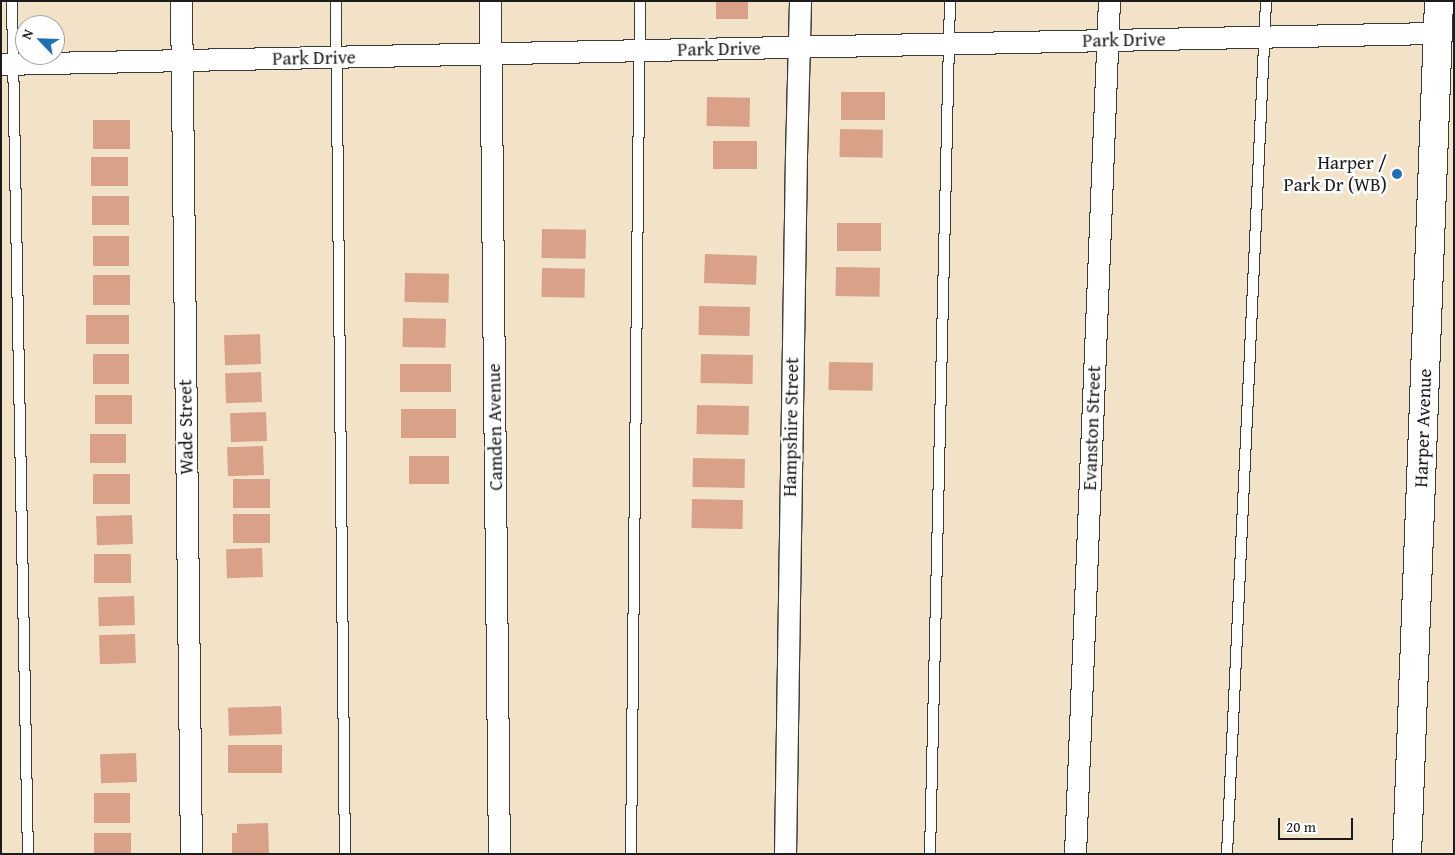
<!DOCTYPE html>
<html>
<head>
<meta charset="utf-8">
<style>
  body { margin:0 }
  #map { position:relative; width:1455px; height:855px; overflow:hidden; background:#f2e3c8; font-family:"Gentium Book Plus",serif }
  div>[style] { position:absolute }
  .building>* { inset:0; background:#d9a188; transform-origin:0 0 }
  .roads { filter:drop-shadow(1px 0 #3c3a36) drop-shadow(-1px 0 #3c3a36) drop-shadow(0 1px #3c3a36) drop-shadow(0 -1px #3c3a36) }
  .lane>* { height:10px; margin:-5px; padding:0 5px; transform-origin:5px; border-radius:5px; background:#fff }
  .street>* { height:21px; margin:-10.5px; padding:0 10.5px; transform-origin:10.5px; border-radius:10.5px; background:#fff }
  .secondary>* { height:28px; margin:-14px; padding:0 14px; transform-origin:14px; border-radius:14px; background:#fff }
  .dots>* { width:14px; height:14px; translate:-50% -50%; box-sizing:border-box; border:2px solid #fff; border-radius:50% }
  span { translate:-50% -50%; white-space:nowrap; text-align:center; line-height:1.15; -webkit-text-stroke:4.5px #fff; paint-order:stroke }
  .street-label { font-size:19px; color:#1c1c1c }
  .poi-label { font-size:19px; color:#1c1c1c }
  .right { translate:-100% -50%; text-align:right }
  .frame { position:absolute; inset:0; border:2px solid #1c1c1c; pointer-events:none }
  .north { position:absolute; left:15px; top:15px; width:50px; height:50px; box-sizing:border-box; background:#fff; border:1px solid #a4a4a4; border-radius:50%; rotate:294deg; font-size:14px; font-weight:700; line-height:20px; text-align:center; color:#1c1c1c }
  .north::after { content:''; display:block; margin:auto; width:18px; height:22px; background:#1f6fb2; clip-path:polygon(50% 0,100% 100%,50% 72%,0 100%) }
  .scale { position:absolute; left:1278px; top:818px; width:75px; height:22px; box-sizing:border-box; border:2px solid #1c1c1c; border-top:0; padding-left:6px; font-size:15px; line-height:18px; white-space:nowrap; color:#1c1c1c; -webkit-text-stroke:4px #fff; paint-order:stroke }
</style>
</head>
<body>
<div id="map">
  <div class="building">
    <div style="left:716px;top:1px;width:32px;height:18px"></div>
    <div style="left:841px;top:92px;width:44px;height:28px"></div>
    <div style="left:707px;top:97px;width:43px;height:29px;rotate:1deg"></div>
    <div style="left:130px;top:120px;width:29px;height:37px;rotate:90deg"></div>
    <div style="left:840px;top:129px;width:43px;height:28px;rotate:1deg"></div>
    <div style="left:713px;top:141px;width:44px;height:28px"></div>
    <div style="left:128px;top:157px;width:29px;height:37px;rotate:90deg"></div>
    <div style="left:129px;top:196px;width:29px;height:37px;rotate:90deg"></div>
    <div style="left:837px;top:223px;width:44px;height:28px"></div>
    <div style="left:542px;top:229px;width:44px;height:29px;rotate:1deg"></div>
    <div style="left:93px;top:236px;width:36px;height:30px"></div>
    <div style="left:705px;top:254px;width:52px;height:29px;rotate:2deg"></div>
    <div style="left:836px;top:267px;width:44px;height:29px;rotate:1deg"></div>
    <div style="left:542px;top:268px;width:43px;height:29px;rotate:1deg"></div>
    <div style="left:405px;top:273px;width:44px;height:29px;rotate:1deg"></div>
    <div style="left:130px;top:275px;width:30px;height:37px;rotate:90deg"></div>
    <div style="left:699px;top:306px;width:51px;height:29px;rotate:1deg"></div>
    <div style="left:129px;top:315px;width:29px;height:43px;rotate:90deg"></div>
    <div style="left:403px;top:318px;width:43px;height:29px;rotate:1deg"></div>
    <div style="left:260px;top:334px;width:30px;height:36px;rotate:88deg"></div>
    <div style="left:93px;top:354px;width:36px;height:30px"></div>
    <div style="left:701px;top:354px;width:52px;height:29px;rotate:1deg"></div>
    <div style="left:829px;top:362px;width:44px;height:28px;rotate:1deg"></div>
    <div style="left:400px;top:364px;width:51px;height:28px"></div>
    <div style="left:261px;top:372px;width:30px;height:36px;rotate:88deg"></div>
    <div style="left:132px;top:395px;width:29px;height:37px;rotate:90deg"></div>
    <div style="left:697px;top:405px;width:52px;height:29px;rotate:1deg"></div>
    <div style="left:401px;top:409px;width:55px;height:29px"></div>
    <div style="left:266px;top:412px;width:29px;height:36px;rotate:88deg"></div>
    <div style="left:126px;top:434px;width:29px;height:36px;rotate:90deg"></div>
    <div style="left:263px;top:446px;width:29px;height:36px;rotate:88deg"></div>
    <div style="left:409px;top:456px;width:40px;height:28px"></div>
    <div style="left:693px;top:458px;width:52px;height:29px;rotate:1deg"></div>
    <div style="left:130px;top:474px;width:30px;height:37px;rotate:90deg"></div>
    <div style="left:270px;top:479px;width:29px;height:37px;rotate:90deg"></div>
    <div style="left:692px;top:499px;width:51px;height:29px;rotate:1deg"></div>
    <div style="left:270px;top:514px;width:29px;height:37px;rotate:90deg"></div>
    <div style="left:132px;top:515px;width:29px;height:36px;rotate:88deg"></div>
    <div style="left:262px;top:548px;width:29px;height:36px;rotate:88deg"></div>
    <div style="left:131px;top:554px;width:29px;height:37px;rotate:90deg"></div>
    <div style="left:134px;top:596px;width:29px;height:36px;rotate:88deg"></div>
    <div style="left:135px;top:634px;width:29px;height:36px;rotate:88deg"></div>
    <div style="left:281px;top:706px;width:28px;height:53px;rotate:88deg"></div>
    <div style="left:228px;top:745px;width:54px;height:28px"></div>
    <div style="left:136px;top:753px;width:29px;height:36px;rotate:88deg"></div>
    <div style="left:94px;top:793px;width:36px;height:30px"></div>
    <div style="clip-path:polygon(268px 823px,269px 854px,232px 854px,232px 833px,237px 833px,237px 824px)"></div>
    <div style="left:131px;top:833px;width:21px;height:37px;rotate:90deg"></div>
  </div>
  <div class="roads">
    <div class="lane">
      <div style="left:12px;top:1px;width:853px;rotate:88.93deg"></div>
      <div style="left:336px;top:1px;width:853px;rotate:89.4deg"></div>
      <div style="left:631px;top:854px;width:853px;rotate:-89.4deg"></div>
      <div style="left:930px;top:854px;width:853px;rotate:-88.66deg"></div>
      <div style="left:1227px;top:854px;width:854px;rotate:-87.38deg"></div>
    </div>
    <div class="street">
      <div style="left:181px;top:1px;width:853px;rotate:89.33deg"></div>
      <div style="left:490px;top:1px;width:853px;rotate:89.4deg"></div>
      <div style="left:1px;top:64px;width:1436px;rotate:-1.24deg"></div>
      <div style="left:785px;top:854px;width:699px;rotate:-89.1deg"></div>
      <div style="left:796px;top:155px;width:154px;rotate:-88.5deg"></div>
      <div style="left:1075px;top:854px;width:854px;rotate:-87.72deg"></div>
    </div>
    <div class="secondary">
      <div style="left:1407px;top:854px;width:854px;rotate:-87.85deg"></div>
    </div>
  </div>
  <div class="dots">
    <div style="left:1397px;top:174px;background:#1f6fb2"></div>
  </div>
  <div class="street-label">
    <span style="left:1124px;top:40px;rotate:-1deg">Park Drive</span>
    <span style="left:719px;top:49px;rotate:-1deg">Park Drive</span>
    <span style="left:314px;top:58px;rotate:-1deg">Park Drive</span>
    <span style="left:186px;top:427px;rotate:-91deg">Wade Street</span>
    <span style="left:495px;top:427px;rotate:-91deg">Camden Avenue</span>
    <span style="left:791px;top:427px;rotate:-89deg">Hampshire Street</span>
    <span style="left:1092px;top:428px;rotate:-88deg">Evanston Street</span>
    <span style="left:1423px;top:428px;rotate:-88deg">Harper Avenue</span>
  </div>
  <div class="poi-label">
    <span class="right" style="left:1387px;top:174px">Harper /<br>Park Dr (WB)</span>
  </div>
  <div class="frame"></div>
  <div class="north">N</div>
  <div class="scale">20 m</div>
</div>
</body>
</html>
